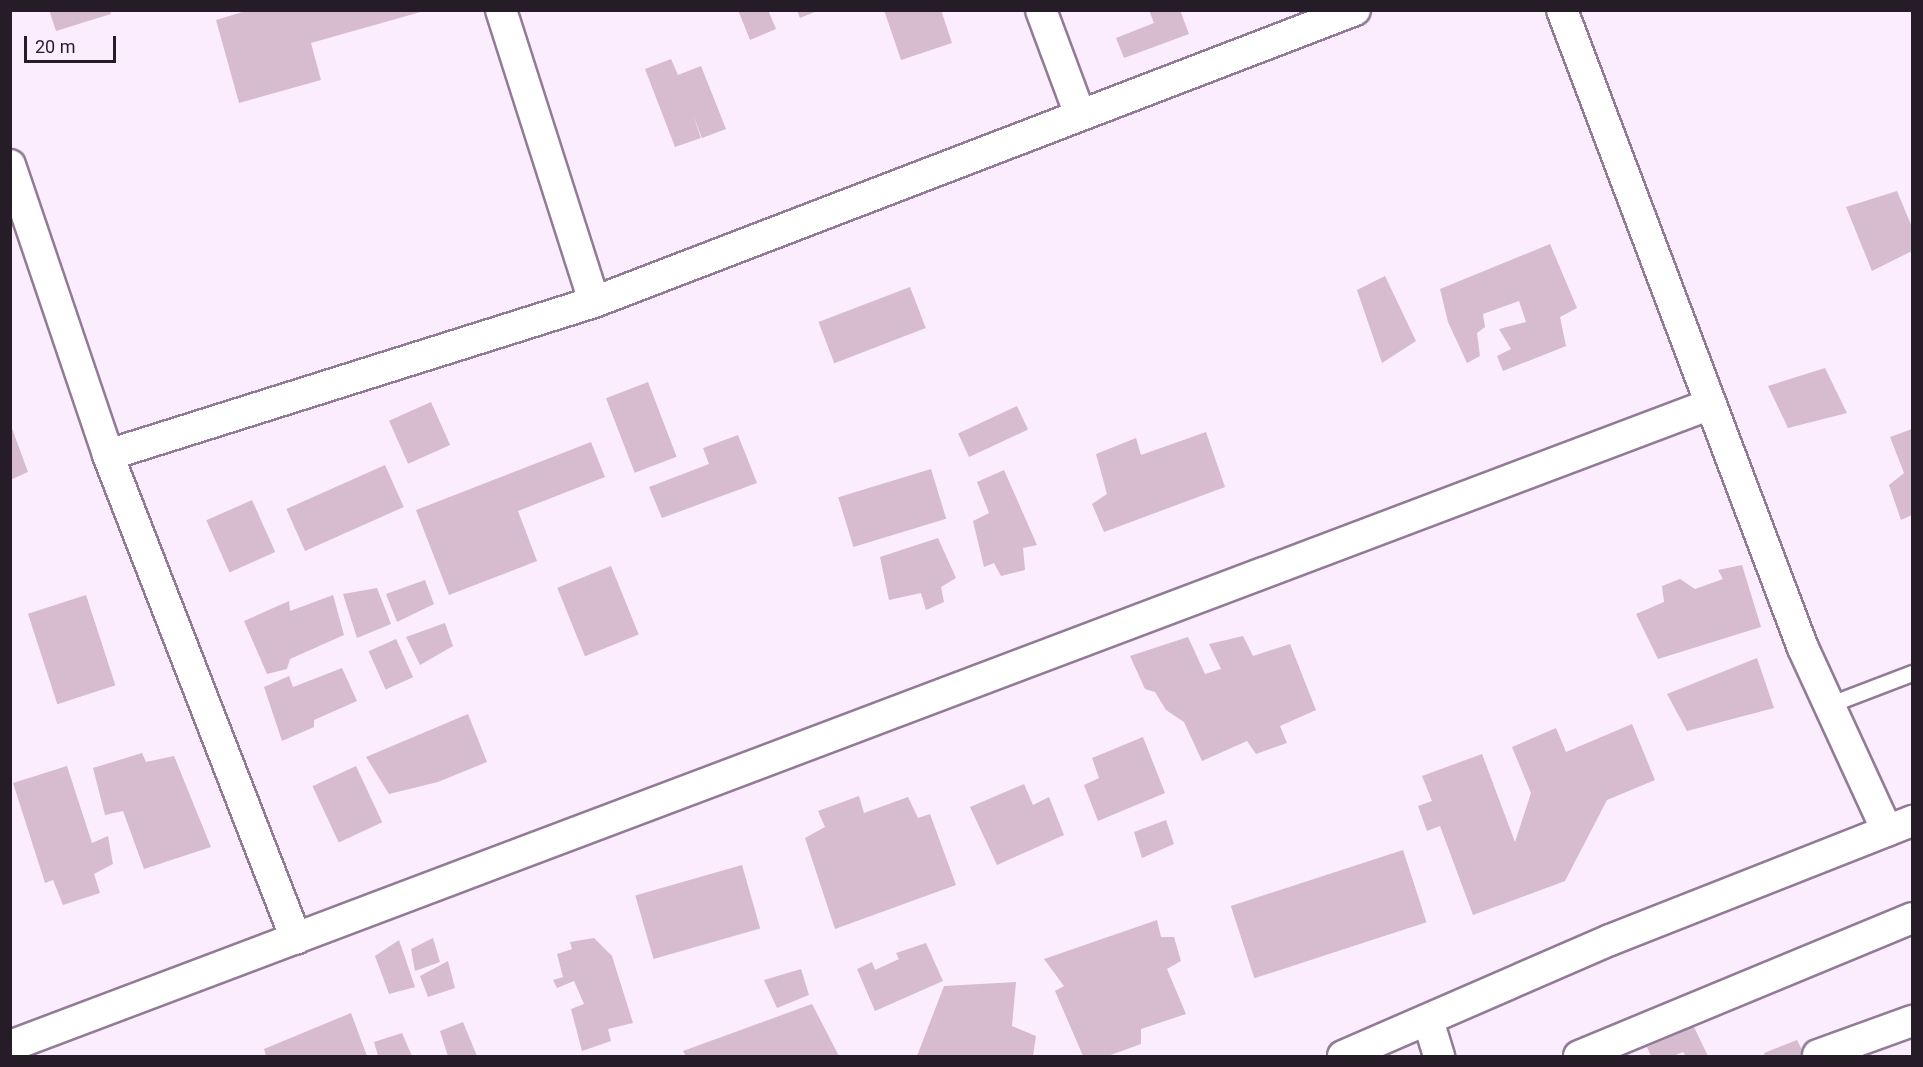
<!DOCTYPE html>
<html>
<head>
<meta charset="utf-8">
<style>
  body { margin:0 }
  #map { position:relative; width:1923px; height:1067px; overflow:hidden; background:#fcedfe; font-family:Roboto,sans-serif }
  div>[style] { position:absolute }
  .building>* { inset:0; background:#d7bbce; transform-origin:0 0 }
  .roads { filter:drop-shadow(2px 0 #927b96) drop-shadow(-2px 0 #927b96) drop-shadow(0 2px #927b96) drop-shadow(0 -2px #927b96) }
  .service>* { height:15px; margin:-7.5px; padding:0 7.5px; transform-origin:7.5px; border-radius:7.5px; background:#fff }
  .minor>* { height:30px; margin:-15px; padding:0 15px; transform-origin:15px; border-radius:15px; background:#fff }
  span { translate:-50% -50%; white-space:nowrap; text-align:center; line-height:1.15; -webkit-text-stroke:4.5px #fcedfe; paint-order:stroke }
  .frame { position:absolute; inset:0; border:12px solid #251c27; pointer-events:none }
  .scale { position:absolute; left:24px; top:36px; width:92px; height:27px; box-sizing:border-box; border:3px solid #251c27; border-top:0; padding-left:8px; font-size:18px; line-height:21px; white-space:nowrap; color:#251c27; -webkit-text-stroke:4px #fcedfe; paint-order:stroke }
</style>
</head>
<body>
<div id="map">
  <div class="building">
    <div style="clip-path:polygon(49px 10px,110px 10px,111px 14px,56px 31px)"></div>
    <div style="clip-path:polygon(249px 10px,424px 10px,424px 11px,311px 43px,321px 80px,239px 103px,216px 20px)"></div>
    <div style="clip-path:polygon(738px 10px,768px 10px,776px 29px,750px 40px)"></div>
    <div style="clip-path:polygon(797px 10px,817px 10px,817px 11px,800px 18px)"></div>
    <div style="clip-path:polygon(884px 10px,941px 10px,952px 43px,901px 60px)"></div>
    <div style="clip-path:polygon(1149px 10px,1180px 10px,1189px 34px,1124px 58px,1116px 38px,1154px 23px)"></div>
    <div style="clip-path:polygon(671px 59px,678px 75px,701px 66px,726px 129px,702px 138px,693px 115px,701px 138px,675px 147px,645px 69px)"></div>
    <div style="clip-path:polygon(1897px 191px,1912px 227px,1912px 251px,1872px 271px,1846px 207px)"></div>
    <div style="clip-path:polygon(1550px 244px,1577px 308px,1560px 317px,1566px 346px,1503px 371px,1497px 356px,1511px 349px,1499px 329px,1526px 322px,1519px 301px,1483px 314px,1485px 327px,1477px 333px,1480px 356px,1467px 363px,1448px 322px,1440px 289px)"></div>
    <div style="clip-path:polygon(1385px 276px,1416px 341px,1382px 363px,1357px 290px)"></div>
    <div style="left:910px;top:287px;width:44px;height:98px;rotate:69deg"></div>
    <div style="clip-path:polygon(1825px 368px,1847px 413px,1788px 428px,1768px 386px)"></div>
    <div style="left:648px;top:382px;width:80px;height:45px;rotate:69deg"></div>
    <div style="left:431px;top:402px;width:47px;height:46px;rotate:66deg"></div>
    <div style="left:1017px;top:406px;width:26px;height:65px;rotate:65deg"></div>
    <div style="clip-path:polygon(10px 423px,28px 472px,10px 480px)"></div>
    <div style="clip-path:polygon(1912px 429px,1912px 515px,1901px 520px,1889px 485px,1904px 473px,1890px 437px)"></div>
    <div style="clip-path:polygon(1206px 432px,1225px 487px,1104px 532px,1092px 504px,1107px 494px,1096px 454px,1136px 438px,1141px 455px)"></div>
    <div style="clip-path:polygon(738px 435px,757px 483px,662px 518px,649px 487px,709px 464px,703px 448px)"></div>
    <div style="clip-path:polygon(591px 442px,605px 477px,518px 511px,537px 561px,449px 595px,416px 510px)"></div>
    <div style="left:385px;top:465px;width:46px;height:108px;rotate:66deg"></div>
    <div style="left:931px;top:469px;width:52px;height:97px;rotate:73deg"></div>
    <div style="clip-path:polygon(1004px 470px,1037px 545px,1023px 548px,1025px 570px,1001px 576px,994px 563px,984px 567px,973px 521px,989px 513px,977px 482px)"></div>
    <div style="left:252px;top:500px;width:57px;height:50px;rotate:66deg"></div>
    <div style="clip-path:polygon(938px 538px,956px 578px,941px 587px,944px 602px,926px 610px,921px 593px,889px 600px,880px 557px)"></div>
    <div style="clip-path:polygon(1742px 565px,1761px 627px,1658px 659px,1636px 614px,1664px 602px,1662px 586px,1680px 579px,1695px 589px,1723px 579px,1718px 570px)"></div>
    <div style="left:611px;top:566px;width:74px;height:58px;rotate:68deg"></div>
    <div style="clip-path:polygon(425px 580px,434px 604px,397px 622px,386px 594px)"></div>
    <div style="clip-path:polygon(377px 588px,391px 624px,357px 638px,343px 594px)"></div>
    <div style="left:86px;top:595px;width:95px;height:61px;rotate:72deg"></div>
    <div style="clip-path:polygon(333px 595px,344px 635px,290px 659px,287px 669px,267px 674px,244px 621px,289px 601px,290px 611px)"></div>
    <div style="clip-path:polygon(445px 623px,453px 646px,420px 665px,406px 637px)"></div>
    <div style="clip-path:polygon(1243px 636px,1253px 656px,1290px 644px,1316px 710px,1280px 726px,1287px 743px,1256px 754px,1247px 741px,1202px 761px,1184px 722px,1166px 710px,1155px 692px,1145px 689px,1130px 656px,1188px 637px,1205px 674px,1221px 669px,1209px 644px)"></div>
    <div style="left:396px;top:639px;width:42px;height:30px;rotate:66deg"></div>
    <div style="clip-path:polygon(1757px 658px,1774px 708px,1687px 731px,1667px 694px)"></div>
    <div style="clip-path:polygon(342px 668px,357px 701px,314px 720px,314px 727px,282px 741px,264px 687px,289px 676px,293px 687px)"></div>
    <div style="clip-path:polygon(468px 714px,487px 762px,438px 782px,389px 794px,366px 757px)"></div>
    <div style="clip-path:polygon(1632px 724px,1655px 780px,1607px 800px,1565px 881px,1473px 915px,1440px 826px,1427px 831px,1418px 806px,1432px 801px,1422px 776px,1482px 754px,1515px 842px,1531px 793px,1512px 747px,1556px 728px,1566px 752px)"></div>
    <div style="clip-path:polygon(1143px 737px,1165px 793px,1098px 821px,1084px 785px,1099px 778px,1092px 758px)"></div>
    <div style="clip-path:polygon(142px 753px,146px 762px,174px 756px,211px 847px,144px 869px,123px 811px,105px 815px,93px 768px)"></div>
    <div style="clip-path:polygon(67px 766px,92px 843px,108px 836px,113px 864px,94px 874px,100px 893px,63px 905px,53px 880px,45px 883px,13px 783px)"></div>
    <div style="left:356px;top:766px;width:62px;height:48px;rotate:65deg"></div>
    <div style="clip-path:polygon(1024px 784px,1033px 805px,1049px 797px,1064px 835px,997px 865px,970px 807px)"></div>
    <div style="clip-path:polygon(859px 796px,864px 813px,908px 797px,918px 818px,930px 814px,956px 885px,835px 929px,805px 838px,825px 827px,818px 811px)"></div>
    <div style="clip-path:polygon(1166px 820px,1174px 844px,1142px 858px,1134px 832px)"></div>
    <div style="left:1403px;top:850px;width:76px;height:181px;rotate:72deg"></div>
    <div style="left:742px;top:865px;width:66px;height:111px;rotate:74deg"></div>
    <div style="clip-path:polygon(1157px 920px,1161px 937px,1174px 937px,1181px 961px,1167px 969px,1186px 1014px,1141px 1029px,1141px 1044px,1108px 1056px,1083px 1056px,1055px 991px,1064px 986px,1044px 959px)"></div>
    <div style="clip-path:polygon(433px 938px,440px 962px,415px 971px,411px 949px)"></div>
    <div style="clip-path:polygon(594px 938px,612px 956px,633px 1023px,608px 1029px,611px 1041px,582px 1051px,571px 1009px,584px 1004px,574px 981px,557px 988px,553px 980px,563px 977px,557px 954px,572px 949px,570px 942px)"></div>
    <div style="clip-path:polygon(399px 940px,415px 987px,389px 994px,375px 956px)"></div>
    <div style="clip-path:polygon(926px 943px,943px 981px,875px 1011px,857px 969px,872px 962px,875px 970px,899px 959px,896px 953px)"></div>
    <div style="clip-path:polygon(448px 961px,455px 988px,428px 997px,420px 976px)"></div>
    <div style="clip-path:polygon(801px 969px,809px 995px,777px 1008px,764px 980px)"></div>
    <div style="clip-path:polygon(1016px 982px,1012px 1026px,1036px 1036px,1033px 1056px,917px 1056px,944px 986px)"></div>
    <div style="clip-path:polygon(812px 1004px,839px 1056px,686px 1056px,683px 1051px)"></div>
    <div style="clip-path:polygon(351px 1013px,367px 1056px,266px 1056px,264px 1049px)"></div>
    <div style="clip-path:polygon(463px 1022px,477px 1056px,448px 1056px,440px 1031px)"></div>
    <div style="clip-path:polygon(1694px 1027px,1708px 1056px,1686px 1056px,1683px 1052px,1673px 1056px,1651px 1056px,1647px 1047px)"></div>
    <div style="clip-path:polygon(402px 1033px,412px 1056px,378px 1056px,374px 1042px)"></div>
    <div style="clip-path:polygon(1797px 1040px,1805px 1056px,1765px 1056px,1764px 1053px)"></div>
  </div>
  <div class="roads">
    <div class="service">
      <div style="left:1828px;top:705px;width:90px;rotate:-20.9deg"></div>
    </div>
    <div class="minor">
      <div style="left:501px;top:10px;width:306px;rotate:72.3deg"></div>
      <div style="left:1041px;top:10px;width:112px;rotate:69.6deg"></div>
      <div style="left:1562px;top:10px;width:682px;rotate:69.31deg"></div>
      <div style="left:1803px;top:648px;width:201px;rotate:65.3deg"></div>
      <div style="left:10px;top:165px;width:306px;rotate:71.3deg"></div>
      <div style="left:108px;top:455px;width:519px;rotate:68.77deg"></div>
      <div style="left:108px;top:455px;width:510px;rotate:-17.47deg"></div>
      <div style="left:594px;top:302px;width:815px;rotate:-20.99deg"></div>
      <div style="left:1428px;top:1020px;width:38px;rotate:73deg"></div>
      <div style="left:10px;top:1046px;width:1818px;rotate:-20.68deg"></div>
      <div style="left:1818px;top:1055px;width:100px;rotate:-19.9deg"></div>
      <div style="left:1343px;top:1056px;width:291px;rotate:-23.5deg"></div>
      <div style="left:1610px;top:940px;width:325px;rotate:-21.5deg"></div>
      <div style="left:1579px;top:1056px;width:360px;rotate:-22.5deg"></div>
    </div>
  </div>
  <div class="frame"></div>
  <div class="scale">20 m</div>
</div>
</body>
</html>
